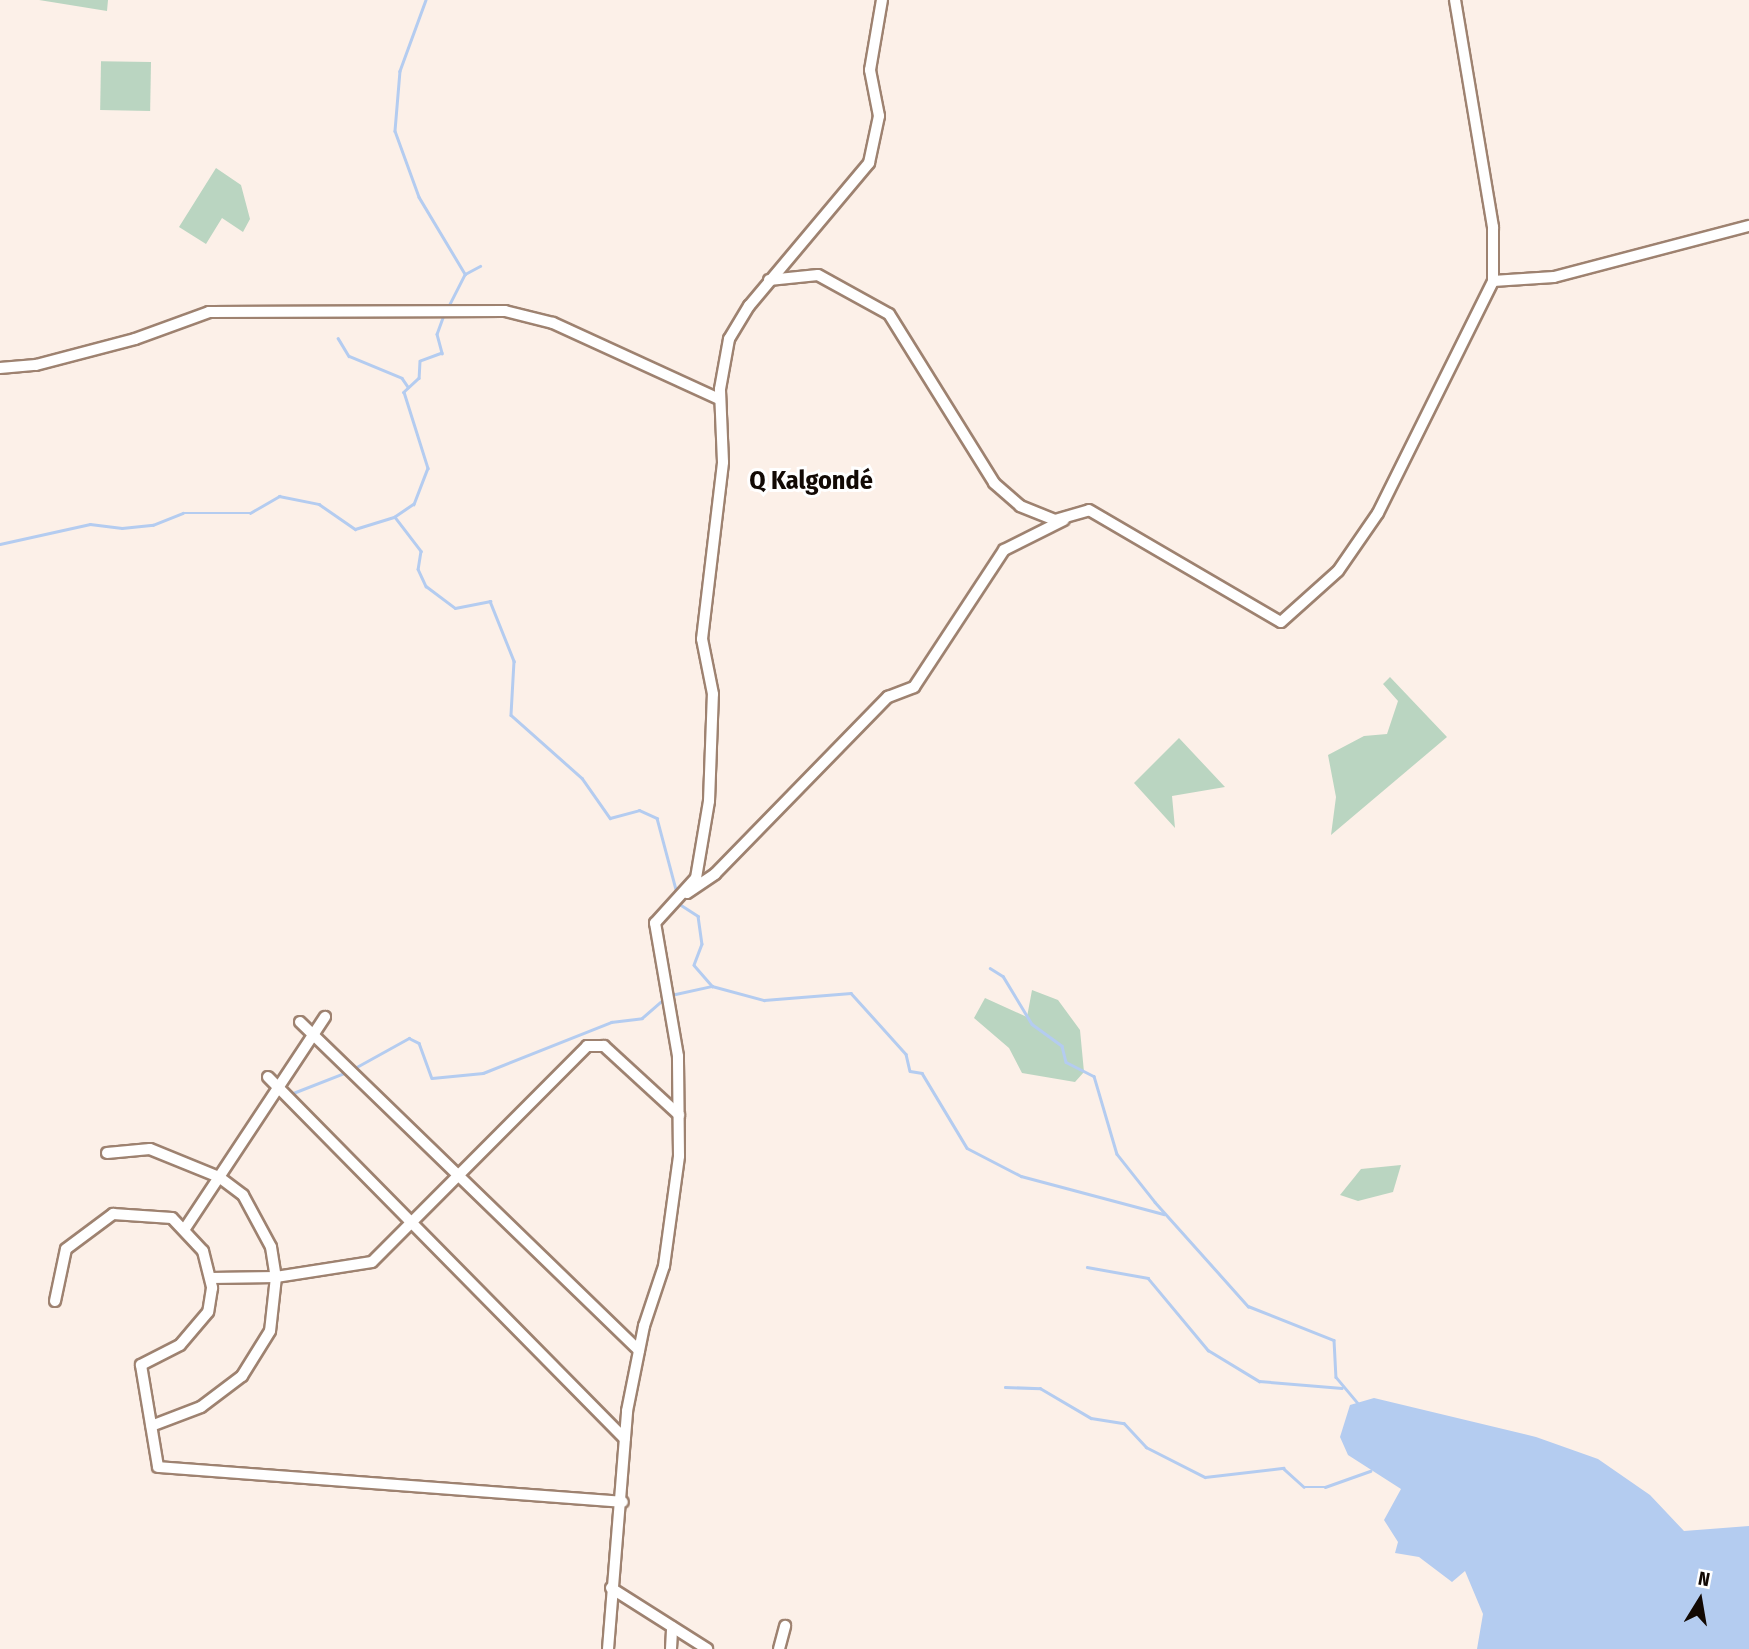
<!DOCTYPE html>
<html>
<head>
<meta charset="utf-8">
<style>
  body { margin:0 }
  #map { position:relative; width:1749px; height:1649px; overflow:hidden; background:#fcf0e8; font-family:"Fira Sans Condensed",sans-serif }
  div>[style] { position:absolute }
  .green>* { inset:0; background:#bad5c1; transform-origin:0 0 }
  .water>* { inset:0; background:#b4ccf0 }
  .stream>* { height:2.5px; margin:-1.25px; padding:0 1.25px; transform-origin:1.25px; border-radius:1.25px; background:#b4ccf0 }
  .roads { filter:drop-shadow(2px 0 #9e8270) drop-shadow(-2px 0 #9e8270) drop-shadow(0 2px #9e8270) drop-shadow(0 -2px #9e8270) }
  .street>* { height:10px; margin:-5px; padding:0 5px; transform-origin:5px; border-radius:5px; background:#fff }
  span { translate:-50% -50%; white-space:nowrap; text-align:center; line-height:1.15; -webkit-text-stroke:6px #fff; paint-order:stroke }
  .quarter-label { font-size:26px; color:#120904; font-weight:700 }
  .north { position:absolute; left:1665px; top:1565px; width:70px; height:70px; -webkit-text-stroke:5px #fff; paint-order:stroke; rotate:11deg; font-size:19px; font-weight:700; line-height:28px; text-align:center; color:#120904 }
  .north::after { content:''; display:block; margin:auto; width:24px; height:32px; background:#120904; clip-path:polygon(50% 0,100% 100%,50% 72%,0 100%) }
</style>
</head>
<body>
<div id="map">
  <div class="green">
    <div style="clip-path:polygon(39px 0,108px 0,107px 11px)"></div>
    <div style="left:151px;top:62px;width:49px;height:50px;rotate:91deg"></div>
    <div style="clip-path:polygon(216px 168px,241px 185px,250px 219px,243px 232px,222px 218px,206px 244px,179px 227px)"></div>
    <div style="clip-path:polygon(1390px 677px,1447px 737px,1331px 835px,1336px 797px,1328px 755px,1364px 736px,1387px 734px,1398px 701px,1383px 684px)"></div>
    <div style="clip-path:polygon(1179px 738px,1225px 787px,1172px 796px,1175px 828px,1134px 783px)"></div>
    <div style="clip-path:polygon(1032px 990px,1058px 1000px,1080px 1030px,1084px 1072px,1075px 1082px,1022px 1073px,1009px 1048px,974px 1018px,985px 998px,1027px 1017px)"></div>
    <div style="clip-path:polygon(1401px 1165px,1393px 1192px,1358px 1201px,1340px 1195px,1361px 1169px)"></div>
  </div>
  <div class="water">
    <div style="clip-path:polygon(1374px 1398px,1536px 1437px,1598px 1459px,1650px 1495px,1684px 1531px,1749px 1526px,1749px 1649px,1477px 1649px,1483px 1614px,1465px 1571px,1452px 1582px,1419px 1557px,1395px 1553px,1398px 1542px,1384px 1520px,1401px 1489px,1348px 1455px,1340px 1437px,1350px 1405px)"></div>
  </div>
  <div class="stream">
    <div style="left:426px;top:0;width:76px;rotate:110.1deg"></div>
    <div style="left:400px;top:71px;width:60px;rotate:94.8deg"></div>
    <div style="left:395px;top:131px;width:70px;rotate:70deg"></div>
    <div style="left:419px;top:197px;width:90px;rotate:59.1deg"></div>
    <div style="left:447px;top:309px;width:39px;rotate:-63deg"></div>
    <div style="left:465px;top:274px;width:17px;rotate:-28deg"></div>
    <div style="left:444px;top:315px;width:20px;rotate:110deg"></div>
    <div style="left:437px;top:334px;width:20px;rotate:75deg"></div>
    <div style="left:442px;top:353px;width:23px;rotate:160deg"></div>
    <div style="left:420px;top:361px;width:17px;rotate:93deg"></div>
    <div style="left:419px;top:378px;width:21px;rotate:137deg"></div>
    <div style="left:404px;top:392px;width:80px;rotate:72.5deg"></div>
    <div style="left:428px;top:468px;width:39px;rotate:111deg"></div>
    <div style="left:414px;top:504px;width:23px;rotate:146deg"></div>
    <div style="left:395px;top:517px;width:43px;rotate:52.6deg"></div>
    <div style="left:421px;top:551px;width:18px;rotate:99deg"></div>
    <div style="left:418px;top:569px;width:19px;rotate:65deg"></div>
    <div style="left:426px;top:586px;width:36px;rotate:37deg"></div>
    <div style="left:455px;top:608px;width:36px;rotate:-11deg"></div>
    <div style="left:490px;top:601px;width:65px;rotate:68.2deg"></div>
    <div style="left:514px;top:661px;width:54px;rotate:93.2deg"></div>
    <div style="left:511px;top:715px;width:95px;rotate:41.6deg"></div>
    <div style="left:582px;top:778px;width:49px;rotate:55deg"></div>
    <div style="left:610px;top:818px;width:30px;rotate:-15deg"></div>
    <div style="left:639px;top:810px;width:20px;rotate:24deg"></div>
    <div style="left:657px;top:818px;width:78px;rotate:75.1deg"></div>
    <div style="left:338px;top:338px;width:21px;rotate:59deg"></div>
    <div style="left:349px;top:356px;width:57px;rotate:22.5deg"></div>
    <div style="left:402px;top:378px;width:11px;rotate:56deg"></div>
    <div style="left:0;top:544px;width:92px;rotate:-12.5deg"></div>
    <div style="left:90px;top:524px;width:32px;rotate:7deg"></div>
    <div style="left:122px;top:528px;width:31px;rotate:-6deg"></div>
    <div style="left:153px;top:525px;width:32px;rotate:-22deg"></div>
    <div style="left:183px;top:513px;width:67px"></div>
    <div style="left:250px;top:513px;width:34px;rotate:-30deg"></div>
    <div style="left:279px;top:496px;width:41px;rotate:11.3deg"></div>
    <div style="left:319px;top:504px;width:44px;rotate:34.8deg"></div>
    <div style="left:355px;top:529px;width:41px;rotate:-17.1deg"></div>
    <div style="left:678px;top:903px;width:24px;rotate:33deg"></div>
    <div style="left:698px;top:916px;width:28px;rotate:82deg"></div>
    <div style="left:702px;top:944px;width:22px;rotate:111deg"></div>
    <div style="left:694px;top:965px;width:28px;rotate:49deg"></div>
    <div style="left:712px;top:986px;width:54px;rotate:15.1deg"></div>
    <div style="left:764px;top:1000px;width:87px;rotate:-4.6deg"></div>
    <div style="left:851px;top:993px;width:82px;rotate:48deg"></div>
    <div style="left:906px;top:1054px;width:17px;rotate:77deg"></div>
    <div style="left:910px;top:1071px;width:12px;rotate:9deg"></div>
    <div style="left:922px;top:1073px;width:87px;rotate:59deg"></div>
    <div style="left:967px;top:1148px;width:61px;rotate:27.4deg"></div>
    <div style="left:1021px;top:1176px;width:148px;rotate:14.9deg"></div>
    <div style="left:990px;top:968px;width:15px;rotate:32deg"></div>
    <div style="left:1003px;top:976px;width:56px;rotate:58.9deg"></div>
    <div style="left:1032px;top:1024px;width:37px;rotate:36deg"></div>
    <div style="left:1062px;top:1046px;width:16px;rotate:76deg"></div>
    <div style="left:1066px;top:1062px;width:31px;rotate:27deg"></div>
    <div style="left:1094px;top:1076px;width:81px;rotate:73.6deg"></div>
    <div style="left:1117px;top:1154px;width:61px;rotate:51.6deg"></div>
    <div style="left:1155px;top:1202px;width:140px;rotate:48.2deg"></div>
    <div style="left:1248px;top:1306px;width:92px;rotate:21.6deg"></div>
    <div style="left:1334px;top:1340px;width:37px;rotate:87deg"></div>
    <div style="left:1336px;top:1377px;width:35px;rotate:50deg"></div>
    <div style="left:671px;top:995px;width:42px;rotate:-12.4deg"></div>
    <div style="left:353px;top:1069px;width:64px;rotate:-29deg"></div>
    <div style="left:409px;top:1038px;width:11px;rotate:27deg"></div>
    <div style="left:419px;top:1043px;width:37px;rotate:70deg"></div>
    <div style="left:432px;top:1078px;width:51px;rotate:-5.6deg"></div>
    <div style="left:483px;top:1073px;width:138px;rotate:-21.7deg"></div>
    <div style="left:611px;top:1022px;width:31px;rotate:-7deg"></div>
    <div style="left:642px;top:1018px;width:30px;rotate:-41deg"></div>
    <div style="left:288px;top:1095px;width:63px;rotate:-21.3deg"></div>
    <div style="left:1087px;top:1267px;width:62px;rotate:10.2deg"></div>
    <div style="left:1148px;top:1278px;width:94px;rotate:50.2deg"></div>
    <div style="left:1208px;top:1350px;width:60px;rotate:31.3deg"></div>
    <div style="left:1259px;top:1381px;width:83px;rotate:4.8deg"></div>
    <div style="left:1005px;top:1387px;width:35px;rotate:2deg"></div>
    <div style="left:1040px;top:1388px;width:59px;rotate:30.5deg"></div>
    <div style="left:1091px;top:1418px;width:33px;rotate:9deg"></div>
    <div style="left:1124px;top:1423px;width:33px;rotate:47deg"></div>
    <div style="left:1146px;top:1447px;width:66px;rotate:27deg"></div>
    <div style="left:1205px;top:1477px;width:79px;rotate:-6.6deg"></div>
    <div style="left:1283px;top:1468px;width:28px;rotate:42deg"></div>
    <div style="left:1304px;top:1487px;width:21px"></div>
    <div style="left:1325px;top:1487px;width:48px;rotate:-19.6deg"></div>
  </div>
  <div class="roads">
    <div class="street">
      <div style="left:769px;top:280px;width:49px;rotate:-5.8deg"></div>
      <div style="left:818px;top:275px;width:81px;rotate:28.8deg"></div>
      <div style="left:889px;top:314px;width:199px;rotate:58.1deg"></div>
      <div style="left:994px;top:483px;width:35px;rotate:41deg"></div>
      <div style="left:1020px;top:506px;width:38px;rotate:22deg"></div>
      <div style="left:1055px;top:520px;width:35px;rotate:-16deg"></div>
      <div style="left:1089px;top:510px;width:222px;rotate:30.3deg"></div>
      <div style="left:1281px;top:622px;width:76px;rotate:-41.8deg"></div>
      <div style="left:1338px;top:571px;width:70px;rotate:-55.4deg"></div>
      <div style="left:1378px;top:513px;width:259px;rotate:-63.6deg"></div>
      <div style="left:1493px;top:281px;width:54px;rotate:-90deg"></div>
      <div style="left:1493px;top:227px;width:230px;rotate:-99.5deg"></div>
      <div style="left:1493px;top:281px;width:61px;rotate:-3.8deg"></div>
      <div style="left:1554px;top:277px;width:202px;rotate:-14.7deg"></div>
      <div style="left:0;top:368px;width:36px;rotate:-5deg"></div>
      <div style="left:36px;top:365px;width:102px;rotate:-14.7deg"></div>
      <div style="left:135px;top:339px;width:79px;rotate:-20deg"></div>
      <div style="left:209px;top:312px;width:296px;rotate:-0.2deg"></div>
      <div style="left:505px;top:311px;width:49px;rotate:14deg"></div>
      <div style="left:553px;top:323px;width:183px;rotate:24.6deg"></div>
      <div style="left:687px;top:893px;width:34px;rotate:-34deg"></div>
      <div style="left:715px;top:874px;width:248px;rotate:-45.7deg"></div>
      <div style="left:888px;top:697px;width:28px;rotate:-21deg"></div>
      <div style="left:914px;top:687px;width:164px;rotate:-56.7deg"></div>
      <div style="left:1004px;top:550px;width:67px;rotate:-26.6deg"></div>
      <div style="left:300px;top:1022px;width:472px;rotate:44.1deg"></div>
      <div style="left:268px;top:1077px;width:508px;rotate:45.4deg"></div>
      <div style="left:107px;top:1153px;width:43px;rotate:-5.3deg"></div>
      <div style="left:150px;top:1149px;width:74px;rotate:22.1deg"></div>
      <div style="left:219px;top:1177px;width:30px;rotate:37deg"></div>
      <div style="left:243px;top:1195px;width:59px;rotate:61.7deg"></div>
      <div style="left:271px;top:1247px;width:30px;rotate:81deg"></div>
      <div style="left:276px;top:1277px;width:54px;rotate:96.3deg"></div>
      <div style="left:270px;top:1331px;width:53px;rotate:121.9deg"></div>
      <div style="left:242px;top:1376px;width:51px;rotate:142.9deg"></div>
      <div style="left:201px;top:1407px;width:53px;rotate:159.2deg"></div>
      <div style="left:186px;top:1227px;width:252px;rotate:-56.5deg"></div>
      <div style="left:211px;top:1278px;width:65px;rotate:-0.9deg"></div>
      <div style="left:276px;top:1277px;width:97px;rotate:-8.9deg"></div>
      <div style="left:372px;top:1262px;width:305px;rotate:-45.1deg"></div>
      <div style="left:587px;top:1046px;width:17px"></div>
      <div style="left:604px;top:1046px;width:102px;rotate:42.6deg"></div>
      <div style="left:55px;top:1301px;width:53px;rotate:-78.1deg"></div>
      <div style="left:66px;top:1249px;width:59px;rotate:-36.7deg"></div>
      <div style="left:113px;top:1214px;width:59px;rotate:3.9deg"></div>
      <div style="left:172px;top:1218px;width:45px;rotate:46.8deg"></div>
      <div style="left:203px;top:1251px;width:38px;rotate:76deg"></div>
      <div style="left:212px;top:1288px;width:24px;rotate:99deg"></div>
      <div style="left:208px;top:1312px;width:43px;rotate:130.3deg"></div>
      <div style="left:180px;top:1345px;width:44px;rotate:152.9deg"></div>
      <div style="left:141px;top:1365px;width:103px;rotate:80.5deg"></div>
      <div style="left:158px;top:1467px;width:466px;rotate:4.3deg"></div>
      <div style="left:611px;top:1588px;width:114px;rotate:32.4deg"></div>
      <div style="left:608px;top:1649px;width:239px;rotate:-85.4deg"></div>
      <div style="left:627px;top:1411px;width:87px;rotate:-78.7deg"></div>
      <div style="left:644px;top:1326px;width:63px;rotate:-71.6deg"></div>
      <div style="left:664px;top:1266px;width:111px;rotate:-82.2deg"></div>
      <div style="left:679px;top:1156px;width:100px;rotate:-90.6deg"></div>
      <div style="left:678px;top:1056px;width:135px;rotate:-99.8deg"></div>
      <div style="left:655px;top:923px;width:61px;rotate:-47.7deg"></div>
      <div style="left:696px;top:878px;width:78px;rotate:-80.4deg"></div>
      <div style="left:709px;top:801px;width:107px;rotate:-87.9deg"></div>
      <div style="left:713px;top:694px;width:56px;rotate:-101.3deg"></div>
      <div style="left:702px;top:639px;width:178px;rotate:-83.2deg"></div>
      <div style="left:723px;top:462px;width:73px;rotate:-92.4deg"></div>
      <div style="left:720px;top:389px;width:51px;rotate:-79.8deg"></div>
      <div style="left:729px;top:339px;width:39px;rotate:-59deg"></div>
      <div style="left:749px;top:306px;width:187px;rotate:-50deg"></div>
      <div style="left:869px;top:163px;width:48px;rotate:-78deg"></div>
      <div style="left:879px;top:116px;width:47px;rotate:-101.1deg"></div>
      <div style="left:870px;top:70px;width:71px;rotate:-80.3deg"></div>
      <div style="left:671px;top:1649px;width:22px;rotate:-87deg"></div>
      <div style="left:779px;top:1649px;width:24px;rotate:-75deg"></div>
    </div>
  </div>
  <div class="quarter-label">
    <span style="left:811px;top:481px">Q Kalgondé</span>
  </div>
  <div class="north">N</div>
</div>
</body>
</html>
